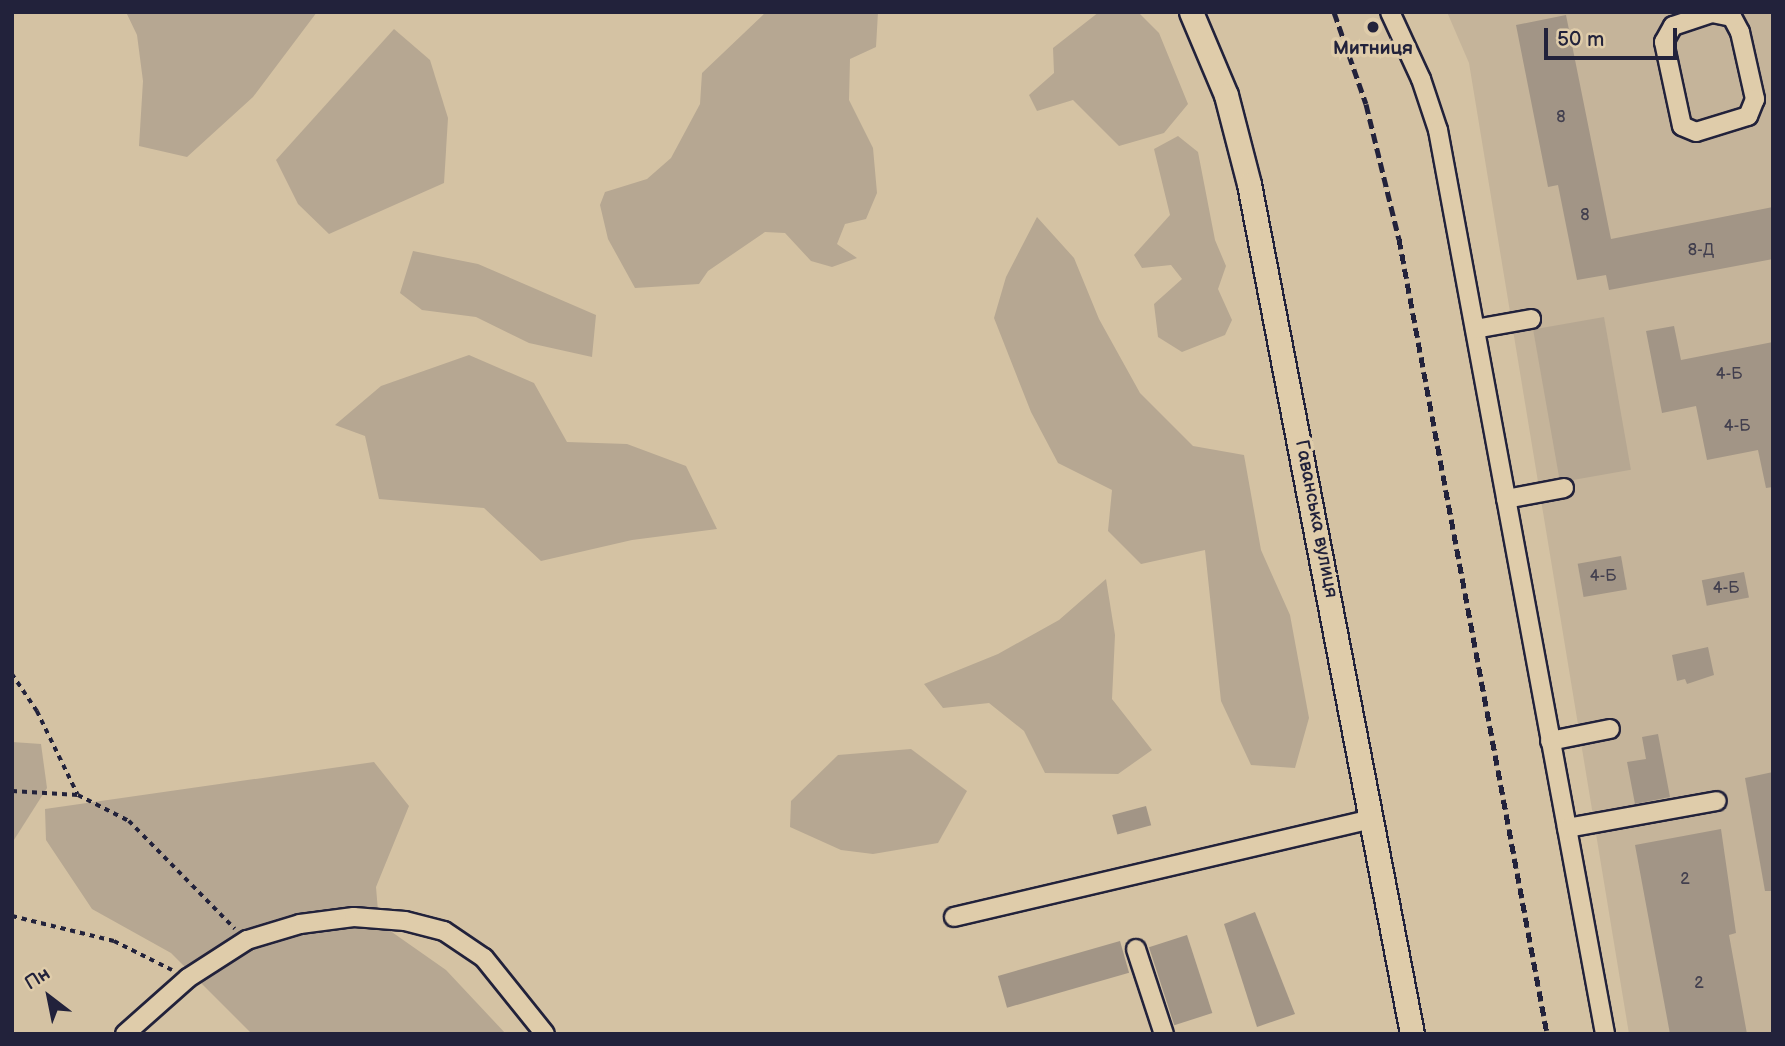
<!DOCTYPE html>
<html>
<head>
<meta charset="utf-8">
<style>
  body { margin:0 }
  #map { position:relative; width:1785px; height:1046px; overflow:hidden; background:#d4c2a3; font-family:"Balsamiq Sans",sans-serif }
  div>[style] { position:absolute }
  .built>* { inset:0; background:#c5b49a }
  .green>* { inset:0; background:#b6a792; transform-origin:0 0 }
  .building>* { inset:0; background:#a29586; transform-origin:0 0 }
  .path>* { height:3.5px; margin-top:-1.75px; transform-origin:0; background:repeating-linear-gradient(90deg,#22223b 0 5px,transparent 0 10px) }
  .roads { filter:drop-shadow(2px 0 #22223b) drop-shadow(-2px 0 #22223b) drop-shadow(0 2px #22223b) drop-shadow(0 -2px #22223b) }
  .minor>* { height:18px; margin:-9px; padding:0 9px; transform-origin:9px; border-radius:9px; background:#dfccaa }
  .major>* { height:23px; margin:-11.5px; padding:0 11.5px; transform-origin:11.5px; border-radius:11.5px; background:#dfccaa }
  .rail>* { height:5px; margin-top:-2.5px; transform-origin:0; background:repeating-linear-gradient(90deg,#22223b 0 10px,transparent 0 15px) }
  .dots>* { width:19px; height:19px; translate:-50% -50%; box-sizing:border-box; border:4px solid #dfccaa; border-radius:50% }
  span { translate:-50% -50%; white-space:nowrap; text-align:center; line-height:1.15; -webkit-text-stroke:7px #dfccaa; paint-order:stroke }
  .number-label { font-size:16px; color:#423f4e }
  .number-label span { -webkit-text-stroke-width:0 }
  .poi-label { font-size:19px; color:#22223b; font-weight:700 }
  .street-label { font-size:19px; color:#22223b }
  .frame { position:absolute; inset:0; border:14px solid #22223b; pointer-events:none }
  .north { position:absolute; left:14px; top:962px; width:70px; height:70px; -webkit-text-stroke:5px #dfccaa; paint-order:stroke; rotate:328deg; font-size:19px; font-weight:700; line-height:28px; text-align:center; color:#22223b }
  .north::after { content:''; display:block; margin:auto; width:24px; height:32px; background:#22223b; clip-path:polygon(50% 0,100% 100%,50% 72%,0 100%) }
  .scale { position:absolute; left:1544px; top:28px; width:133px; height:32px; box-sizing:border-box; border:4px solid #22223b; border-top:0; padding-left:9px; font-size:21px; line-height:24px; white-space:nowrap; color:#22223b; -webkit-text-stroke:5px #dfccaa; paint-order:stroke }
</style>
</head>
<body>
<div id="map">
  <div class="built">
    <div style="clip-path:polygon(1447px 12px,1773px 12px,1773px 1034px,1629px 1034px,1469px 63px)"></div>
  </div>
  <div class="green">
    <div style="clip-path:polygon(126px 12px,317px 12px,253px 97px,187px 157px,139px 146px,143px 81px,137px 35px)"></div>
    <div style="clip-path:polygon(766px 12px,878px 12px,876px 47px,850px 59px,849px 100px,873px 148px,877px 193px,866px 219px,845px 224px,837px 244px,857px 258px,832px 267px,811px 261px,785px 233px,765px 232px,708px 271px,699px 284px,635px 288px,608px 239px,600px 205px,605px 192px,647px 179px,671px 158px,700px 104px,702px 73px)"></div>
    <div style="clip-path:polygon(1099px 12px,1138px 12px,1159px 33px,1188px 104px,1164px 133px,1119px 146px,1073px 100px,1037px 111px,1029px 95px,1054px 73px,1053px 48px)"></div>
    <div style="clip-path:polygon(394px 29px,430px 60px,448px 118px,444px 183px,329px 234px,298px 204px,276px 160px)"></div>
    <div style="clip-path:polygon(1178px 136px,1198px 152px,1215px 240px,1226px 266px,1218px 289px,1232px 320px,1225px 335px,1182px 352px,1158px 337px,1154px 304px,1182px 279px,1171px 265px,1142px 268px,1134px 255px,1170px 215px,1154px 149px)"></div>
    <div style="clip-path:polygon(1037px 217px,1074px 258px,1099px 319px,1140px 393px,1193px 446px,1244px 455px,1261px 550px,1290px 615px,1309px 718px,1295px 768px,1251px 765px,1221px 701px,1205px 550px,1141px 564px,1108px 531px,1112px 490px,1058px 463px,1031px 412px,994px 318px,1006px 277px)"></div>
    <div style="clip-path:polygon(413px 251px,478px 264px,596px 315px,592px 357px,529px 343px,476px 317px,422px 310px,400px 293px)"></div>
    <div style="left:1604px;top:317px;width:155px;height:72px;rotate:80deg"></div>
    <div style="clip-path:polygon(469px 355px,534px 383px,567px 442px,627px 444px,686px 466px,717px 529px,632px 540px,541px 561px,484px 508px,379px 499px,365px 436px,335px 425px,381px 386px)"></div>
    <div style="clip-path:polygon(1106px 579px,1115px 635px,1112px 699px,1152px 750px,1118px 774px,1045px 773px,1024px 731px,989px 703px,943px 708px,924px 684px,998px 654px,1059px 620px)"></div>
    <div style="clip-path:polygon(12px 742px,41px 744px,47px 788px,12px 843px)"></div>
    <div style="clip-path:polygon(911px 749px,967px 791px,938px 843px,873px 854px,841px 850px,790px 827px,791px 801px,838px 755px)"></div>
    <div style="clip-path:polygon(374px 762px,409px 806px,376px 887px,379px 923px,446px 970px,506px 1034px,252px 1034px,171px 953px,92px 909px,46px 840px,45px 809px)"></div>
  </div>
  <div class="building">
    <div style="clip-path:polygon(1566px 15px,1611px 239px,1773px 207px,1773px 259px,1609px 290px,1606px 275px,1577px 280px,1558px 185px,1548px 187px,1516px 25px)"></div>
    <div style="clip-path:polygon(1674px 326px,1681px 360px,1773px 342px,1773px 487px,1766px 488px,1758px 450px,1707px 460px,1696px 406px,1662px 413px,1646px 331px)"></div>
    <div style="left:1621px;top:556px;width:34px;height:44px;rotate:80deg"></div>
    <div style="left:1744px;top:572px;width:26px;height:43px;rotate:79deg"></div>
    <div style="clip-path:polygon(1708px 647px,1714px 675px,1687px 684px,1685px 679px,1677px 681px,1672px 655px)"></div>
    <div style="clip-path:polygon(1658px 734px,1670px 797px,1635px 804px,1627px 762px,1646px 759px,1642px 737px)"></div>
    <div style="clip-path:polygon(1773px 772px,1773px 891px,1765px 891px,1745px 778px)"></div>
    <div style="left:1146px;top:806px;width:20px;height:35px;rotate:75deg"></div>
    <div style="clip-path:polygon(1721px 829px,1736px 933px,1729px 935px,1747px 1034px,1670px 1034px,1635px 845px)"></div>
    <div style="clip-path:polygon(1255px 912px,1295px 1014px,1257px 1027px,1224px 924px)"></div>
    <div style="left:1187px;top:935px;width:82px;height:40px;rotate:72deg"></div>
    <div style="left:1120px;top:941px;width:33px;height:127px;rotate:74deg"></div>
  </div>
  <div class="path">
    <div style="left:12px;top:674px;width:45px;rotate:56deg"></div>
    <div style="left:37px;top:711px;width:93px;rotate:64deg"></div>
    <div style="left:12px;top:791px;width:66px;rotate:3.5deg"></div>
    <div style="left:78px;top:795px;width:57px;rotate:27deg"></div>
    <div style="left:129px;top:821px;width:151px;rotate:45.5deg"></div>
    <div style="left:12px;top:916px;width:105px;rotate:13.8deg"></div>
    <div style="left:114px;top:941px;width:65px;rotate:26.6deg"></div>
  </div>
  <div class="roads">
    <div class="minor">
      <div style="left:1390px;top:12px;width:74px;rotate:65.2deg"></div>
      <div style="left:1421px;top:79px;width:54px;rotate:71.6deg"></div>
      <div style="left:1438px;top:130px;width:919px;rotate:79.53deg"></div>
      <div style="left:1712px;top:13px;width:20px;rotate:11deg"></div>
      <div style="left:1732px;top:17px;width:17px;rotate:62deg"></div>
      <div style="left:1740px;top:32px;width:69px;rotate:77.4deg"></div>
      <div style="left:1755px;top:99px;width:18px;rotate:112deg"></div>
      <div style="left:1748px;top:116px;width:54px;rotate:162.9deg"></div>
      <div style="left:1696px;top:132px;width:15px;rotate:-157deg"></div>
      <div style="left:1682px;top:126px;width:86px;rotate:-102.1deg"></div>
      <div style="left:1664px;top:42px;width:18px;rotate:-61deg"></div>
      <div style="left:1673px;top:26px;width:41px;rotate:-18.4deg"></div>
      <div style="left:1475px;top:329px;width:57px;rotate:-10.1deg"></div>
      <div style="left:1506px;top:499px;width:59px;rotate:-10.7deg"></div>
      <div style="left:1550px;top:741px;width:61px;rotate:-11.3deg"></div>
      <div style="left:1567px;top:828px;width:152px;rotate:-10.2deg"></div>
      <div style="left:954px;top:917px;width:430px;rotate:-13.2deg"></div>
      <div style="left:1136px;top:949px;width:89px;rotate:71.8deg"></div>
      <div style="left:125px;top:1034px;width:84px;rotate:-41.6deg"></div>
      <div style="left:188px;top:978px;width:70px;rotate:-32.8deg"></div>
      <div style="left:247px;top:940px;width:55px;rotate:-16.8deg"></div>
      <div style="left:300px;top:924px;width:54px;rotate:-7.4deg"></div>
      <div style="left:354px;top:917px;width:51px;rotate:4.5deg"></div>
      <div style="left:405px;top:921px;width:40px;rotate:14.4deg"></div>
      <div style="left:444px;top:931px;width:48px;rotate:34deg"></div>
      <div style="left:484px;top:958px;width:97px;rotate:51.2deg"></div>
    </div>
    <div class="major">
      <div style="left:1191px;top:12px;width:90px;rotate:67.1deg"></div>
      <div style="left:1226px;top:95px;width:92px;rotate:75.5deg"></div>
      <div style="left:1249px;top:184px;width:865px;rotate:79.14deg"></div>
    </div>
  </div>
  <div class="rail">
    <div style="left:1334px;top:12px;width:97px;rotate:70.8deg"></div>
    <div style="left:1366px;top:104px;width:139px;rotate:76.3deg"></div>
    <div style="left:1399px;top:239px;width:809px;rotate:79.45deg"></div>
  </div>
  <div class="dots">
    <div style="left:1373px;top:27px;background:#22223b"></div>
  </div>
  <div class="number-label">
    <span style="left:1561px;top:118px">8</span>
    <span style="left:1585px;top:216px">8</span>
    <span style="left:1701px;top:251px">8-Д</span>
    <span style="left:1729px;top:375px">4-Б</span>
    <span style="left:1737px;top:427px">4-Б</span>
    <span style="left:1603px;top:577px">4-Б</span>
    <span style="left:1726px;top:589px">4-Б</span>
    <span style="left:1685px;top:880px">2</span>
    <span style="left:1699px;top:984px">2</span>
  </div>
  <div class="poi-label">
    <span style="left:1373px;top:49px">Митниця</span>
  </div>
  <div class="street-label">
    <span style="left:1316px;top:519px;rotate:79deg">Гаванська вулиця</span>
  </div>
  <div class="frame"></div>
  <div class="north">Пн</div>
  <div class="scale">50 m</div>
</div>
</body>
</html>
